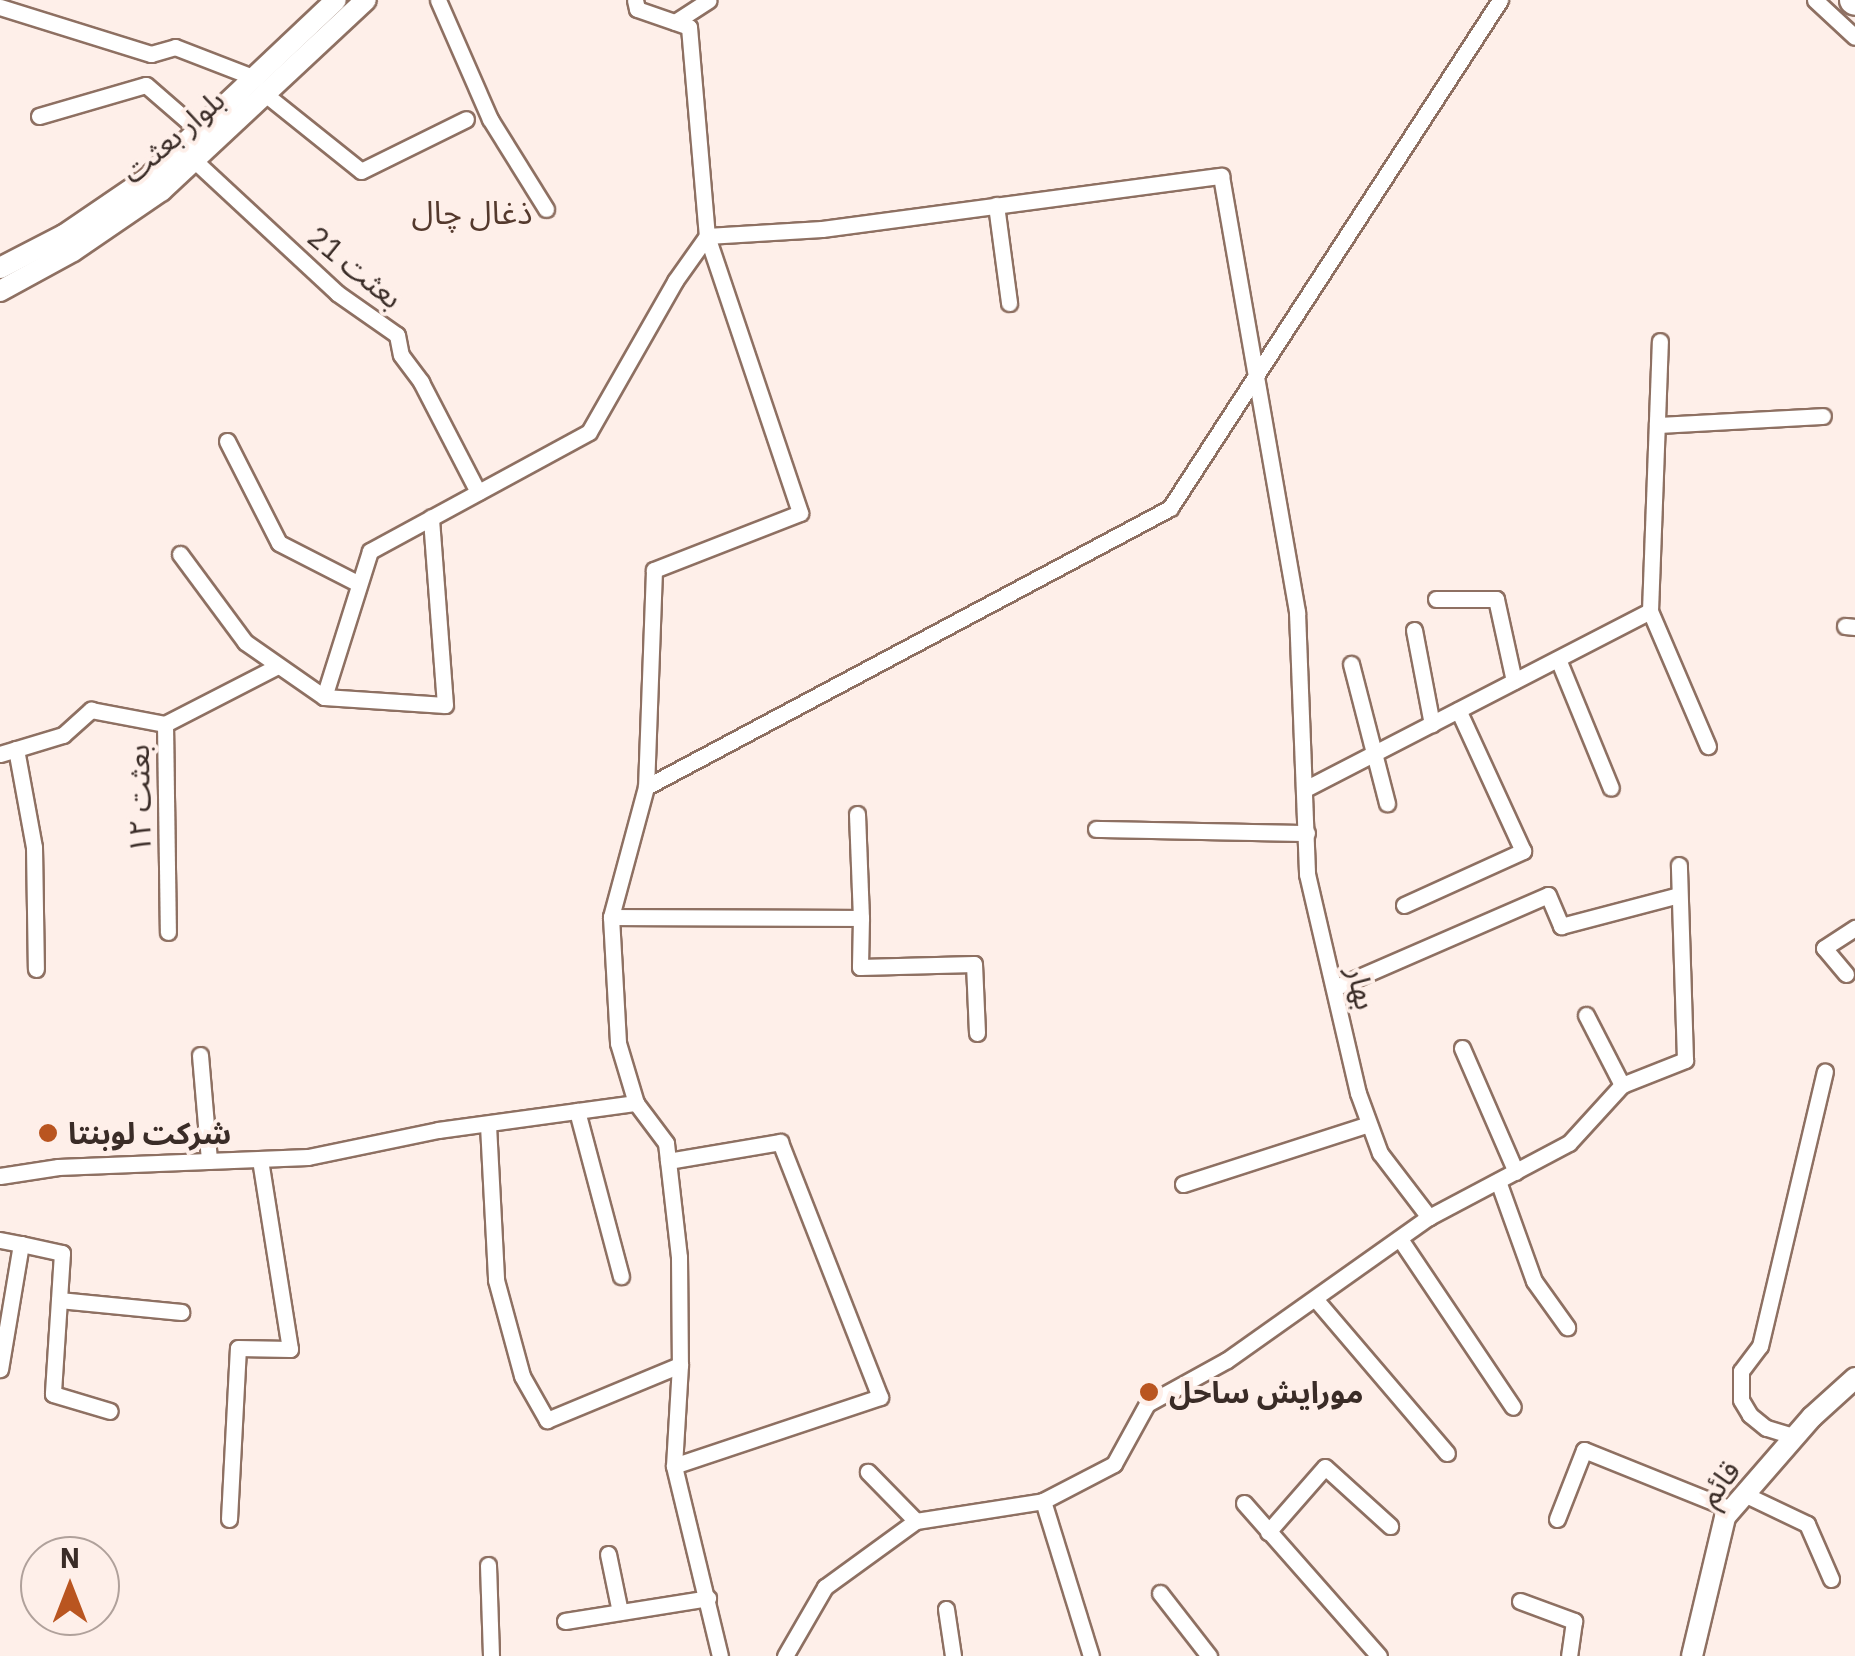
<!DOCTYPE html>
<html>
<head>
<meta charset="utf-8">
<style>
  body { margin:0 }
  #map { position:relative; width:1855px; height:1656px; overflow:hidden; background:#feefe9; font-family:"IBM Plex Sans","Noto Sans Arabic",sans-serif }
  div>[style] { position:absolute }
  .roads { filter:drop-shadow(2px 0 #8e7062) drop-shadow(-2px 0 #8e7062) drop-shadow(0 2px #8e7062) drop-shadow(0 -2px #8e7062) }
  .minor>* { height:15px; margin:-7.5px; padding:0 7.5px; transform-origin:7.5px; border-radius:7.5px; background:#fff }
  .tertiary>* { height:20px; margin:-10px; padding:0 10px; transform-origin:10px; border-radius:10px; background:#fff }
  .trunk>* { height:28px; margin:-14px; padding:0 14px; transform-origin:14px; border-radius:14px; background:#fff }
  .dots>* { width:28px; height:28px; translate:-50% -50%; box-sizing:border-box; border:5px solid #feefe9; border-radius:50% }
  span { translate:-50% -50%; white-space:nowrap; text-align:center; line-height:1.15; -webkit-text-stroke:8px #feefe9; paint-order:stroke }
  .street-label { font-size:30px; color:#3a2c27 }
  .poi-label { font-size:30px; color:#3a2c27; font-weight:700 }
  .left { translate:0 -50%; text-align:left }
  .neighbourhood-label { font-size:32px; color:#54392d }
  .north { position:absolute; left:20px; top:1536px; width:100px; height:100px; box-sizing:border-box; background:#feefe9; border:2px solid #b0a19b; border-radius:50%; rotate:0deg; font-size:28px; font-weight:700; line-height:40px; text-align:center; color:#3a2c27 }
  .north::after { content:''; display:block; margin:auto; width:35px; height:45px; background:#b95520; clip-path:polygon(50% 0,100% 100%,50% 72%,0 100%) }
</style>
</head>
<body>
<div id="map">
  <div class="roads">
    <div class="minor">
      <div style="left:438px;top:0;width:130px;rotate:66.4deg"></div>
      <div style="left:490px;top:119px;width:106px;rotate:58.1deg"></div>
      <div style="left:635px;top:0;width:9px;rotate:77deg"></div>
      <div style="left:637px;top:9px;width:55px;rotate:19.1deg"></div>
      <div style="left:689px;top:27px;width:210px;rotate:85.1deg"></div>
      <div style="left:707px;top:236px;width:292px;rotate:71.4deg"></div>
      <div style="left:800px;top:513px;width:157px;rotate:158.7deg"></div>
      <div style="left:654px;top:570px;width:217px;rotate:92.1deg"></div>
      <div style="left:646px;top:787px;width:135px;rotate:105.1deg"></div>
      <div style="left:611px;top:917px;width:126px;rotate:86.8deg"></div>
      <div style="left:618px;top:1043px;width:63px;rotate:73.3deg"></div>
      <div style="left:1815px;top:0;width:54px;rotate:42.8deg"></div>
      <div style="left:0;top:7px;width:158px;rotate:17.3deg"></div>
      <div style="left:151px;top:54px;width:25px;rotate:-16deg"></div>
      <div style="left:175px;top:47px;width:86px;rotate:21.2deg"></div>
      <div style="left:675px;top:22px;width:40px;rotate:-32.9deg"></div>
      <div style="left:265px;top:94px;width:123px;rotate:38.7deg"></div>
      <div style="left:361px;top:171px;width:117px;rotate:-26.3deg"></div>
      <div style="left:39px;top:116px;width:111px;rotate:-16.2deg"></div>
      <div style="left:146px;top:85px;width:70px;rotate:41deg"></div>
      <div style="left:194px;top:160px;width:195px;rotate:42.9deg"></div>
      <div style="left:337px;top:293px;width:73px;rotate:35deg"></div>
      <div style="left:397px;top:335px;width:20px;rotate:79deg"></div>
      <div style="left:401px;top:355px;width:34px;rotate:53deg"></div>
      <div style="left:421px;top:382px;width:124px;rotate:62.6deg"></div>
      <div style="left:996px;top:205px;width:99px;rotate:82.4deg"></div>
      <div style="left:1657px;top:425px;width:166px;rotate:-3.1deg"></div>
      <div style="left:227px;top:441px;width:114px;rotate:63deg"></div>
      <div style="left:279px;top:543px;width:90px;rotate:27.1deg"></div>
      <div style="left:180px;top:554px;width:109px;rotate:53.5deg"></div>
      <div style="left:245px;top:642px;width:96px;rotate:34.8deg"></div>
      <div style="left:324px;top:697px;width:121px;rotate:3.8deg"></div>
      <div style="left:445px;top:705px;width:188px;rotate:-94.3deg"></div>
      <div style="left:1436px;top:599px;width:60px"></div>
      <div style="left:1496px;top:599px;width:84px;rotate:77.6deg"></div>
      <div style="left:1650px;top:611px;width:270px;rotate:-87.9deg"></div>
      <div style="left:1845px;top:626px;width:10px;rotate:6deg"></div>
      <div style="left:1414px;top:630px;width:96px;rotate:79.2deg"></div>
      <div style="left:1558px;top:659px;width:139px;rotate:67.7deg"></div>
      <div style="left:1351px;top:664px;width:144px;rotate:75.5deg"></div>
      <div style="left:324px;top:697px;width:153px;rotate:-72.5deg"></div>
      <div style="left:370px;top:551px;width:249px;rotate:-28.5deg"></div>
      <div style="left:589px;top:432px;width:174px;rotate:-60.3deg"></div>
      <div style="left:675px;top:281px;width:55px;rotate:-54.6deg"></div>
      <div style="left:707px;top:236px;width:115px;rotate:-3.5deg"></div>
      <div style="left:822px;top:229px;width:403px;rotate:-7.6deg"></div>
      <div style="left:1221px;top:176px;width:443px;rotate:80.1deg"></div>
      <div style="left:1297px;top:612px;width:262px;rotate:87.8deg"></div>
      <div style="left:1307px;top:874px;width:225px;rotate:76.9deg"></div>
      <div style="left:1358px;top:1093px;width:64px;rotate:69.9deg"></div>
      <div style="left:1380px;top:1153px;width:81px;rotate:52.6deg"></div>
      <div style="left:165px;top:724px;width:127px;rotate:-27.2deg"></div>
      <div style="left:16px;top:749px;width:100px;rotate:79.6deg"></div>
      <div style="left:34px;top:847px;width:122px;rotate:89.1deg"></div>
      <div style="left:0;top:754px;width:66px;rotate:-16.8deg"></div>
      <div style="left:63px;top:735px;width:38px;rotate:-42deg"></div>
      <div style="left:91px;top:710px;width:75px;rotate:10.7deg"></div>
      <div style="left:165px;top:724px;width:208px;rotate:89.2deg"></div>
      <div style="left:646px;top:787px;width:594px;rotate:-28.03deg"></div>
      <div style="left:1170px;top:508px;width:606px;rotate:-56.99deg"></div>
      <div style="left:1307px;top:788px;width:386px;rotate:-27.3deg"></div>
      <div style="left:1650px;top:611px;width:147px;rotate:66.8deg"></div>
      <div style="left:857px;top:814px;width:104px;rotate:87.8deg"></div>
      <div style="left:1096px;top:829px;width:211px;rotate:1.1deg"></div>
      <div style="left:1404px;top:905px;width:131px;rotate:-24.4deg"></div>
      <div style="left:1523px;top:851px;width:155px;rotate:-114.7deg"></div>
      <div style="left:611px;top:917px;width:250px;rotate:0.2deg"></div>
      <div style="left:861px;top:918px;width:49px;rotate:91.2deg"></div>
      <div style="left:860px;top:967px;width:114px;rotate:-1.5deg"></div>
      <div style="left:974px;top:964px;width:69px;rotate:87.5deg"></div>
      <div style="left:1846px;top:974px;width:34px;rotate:-130deg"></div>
      <div style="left:1824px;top:948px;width:37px;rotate:-33deg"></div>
      <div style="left:1334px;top:988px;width:233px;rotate:-23.5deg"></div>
      <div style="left:1548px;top:895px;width:34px;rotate:67deg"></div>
      <div style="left:1561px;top:926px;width:122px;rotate:-14.7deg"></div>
      <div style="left:1586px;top:1015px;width:79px;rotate:62.8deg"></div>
      <div style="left:1462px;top:1048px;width:135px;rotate:66.5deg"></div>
      <div style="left:200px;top:1055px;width:106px;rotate:85.1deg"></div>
      <div style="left:577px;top:1111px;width:171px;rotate:75.1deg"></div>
      <div style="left:488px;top:1125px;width:155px;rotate:87deg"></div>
      <div style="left:496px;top:1280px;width:99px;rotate:74.8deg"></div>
      <div style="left:522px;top:1376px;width:51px;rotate:60.4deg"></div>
      <div style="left:547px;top:1420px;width:144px;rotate:-22.5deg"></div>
      <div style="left:668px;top:1161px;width:114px;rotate:-9.6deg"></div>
      <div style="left:780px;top:1142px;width:274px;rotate:68.6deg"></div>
      <div style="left:880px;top:1397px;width:217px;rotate:161.5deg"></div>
      <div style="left:0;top:1176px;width:59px;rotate:-8.8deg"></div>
      <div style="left:58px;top:1167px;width:250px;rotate:-2.3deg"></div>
      <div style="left:308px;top:1157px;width:133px;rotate:-11.7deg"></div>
      <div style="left:438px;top:1130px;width:200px;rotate:-7.8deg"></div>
      <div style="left:636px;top:1103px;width:50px;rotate:53.1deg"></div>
      <div style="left:666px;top:1143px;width:115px;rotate:83.5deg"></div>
      <div style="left:679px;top:1257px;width:108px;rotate:89.5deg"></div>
      <div style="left:680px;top:1365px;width:101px;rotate:93.4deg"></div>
      <div style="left:674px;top:1466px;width:195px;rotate:76.4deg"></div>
      <div style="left:1498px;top:1181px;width:106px;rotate:70.2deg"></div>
      <div style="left:1534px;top:1281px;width:57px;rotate:54.3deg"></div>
      <div style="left:1183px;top:1184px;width:195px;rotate:-17.9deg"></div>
      <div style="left:1400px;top:1239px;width:202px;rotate:56.1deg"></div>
      <div style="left:0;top:1240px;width:21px;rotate:11deg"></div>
      <div style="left:21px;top:1244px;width:127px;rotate:99.5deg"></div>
      <div style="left:21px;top:1244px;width:42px;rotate:12.4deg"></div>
      <div style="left:62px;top:1253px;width:141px;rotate:93.7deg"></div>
      <div style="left:53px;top:1394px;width:59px;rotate:16.6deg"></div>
      <div style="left:59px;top:1300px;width:123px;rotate:5.6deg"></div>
      <div style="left:1317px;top:1301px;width:200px;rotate:49.5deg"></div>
      <div style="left:1796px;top:1437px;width:31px;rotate:-163deg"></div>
      <div style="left:1766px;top:1428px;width:21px;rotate:-141deg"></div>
      <div style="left:1750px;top:1415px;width:17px;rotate:-121deg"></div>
      <div style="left:1741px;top:1400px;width:29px;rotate:-90deg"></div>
      <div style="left:1741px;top:1371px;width:31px;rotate:-53deg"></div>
      <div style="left:1760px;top:1346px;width:282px;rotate:-76.7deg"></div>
      <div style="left:1744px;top:1494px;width:70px;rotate:25.5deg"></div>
      <div style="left:1807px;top:1524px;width:60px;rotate:66.4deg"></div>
      <div style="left:1043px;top:1501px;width:162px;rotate:72.8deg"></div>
      <div style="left:1244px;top:1503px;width:204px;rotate:48.6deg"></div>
      <div style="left:229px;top:1519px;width:171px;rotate:-87deg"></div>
      <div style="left:238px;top:1348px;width:52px;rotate:1.1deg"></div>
      <div style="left:290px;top:1349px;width:192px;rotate:-99deg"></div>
      <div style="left:1557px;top:1519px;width:74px;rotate:-68.6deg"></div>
      <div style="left:1584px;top:1450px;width:158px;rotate:21.9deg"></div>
      <div style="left:916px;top:1521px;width:129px;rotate:-8.9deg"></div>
      <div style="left:1043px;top:1501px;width:80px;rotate:-27.5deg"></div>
      <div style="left:1114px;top:1464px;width:68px;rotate:-61.2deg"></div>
      <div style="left:1147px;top:1404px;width:91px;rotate:-28.8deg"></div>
      <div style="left:1227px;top:1360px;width:247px;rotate:-35.3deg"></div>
      <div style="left:1429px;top:1217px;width:158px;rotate:-27.9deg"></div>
      <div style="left:1569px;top:1143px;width:79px;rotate:-47.6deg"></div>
      <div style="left:1622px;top:1085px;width:68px;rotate:-21.6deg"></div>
      <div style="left:1685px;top:1060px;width:195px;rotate:-91.8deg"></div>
      <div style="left:1268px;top:1532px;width:86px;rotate:-48.8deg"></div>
      <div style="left:1325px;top:1467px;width:88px;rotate:42.2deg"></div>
      <div style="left:608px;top:1554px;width:59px;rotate:78.3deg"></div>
      <div style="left:488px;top:1565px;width:91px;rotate:88.1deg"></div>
      <div style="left:1160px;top:1593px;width:80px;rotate:52.1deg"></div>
      <div style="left:1520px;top:1601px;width:58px;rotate:20.3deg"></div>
      <div style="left:1574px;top:1621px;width:35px;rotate:98deg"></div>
      <div style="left:946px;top:1609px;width:48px;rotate:81.5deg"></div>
      <div style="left:565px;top:1621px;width:145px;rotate:-9.1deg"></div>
      <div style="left:785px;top:1656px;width:80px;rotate:-59.9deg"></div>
      <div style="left:825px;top:1587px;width:112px;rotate:-36deg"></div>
      <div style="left:916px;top:1521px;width:69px;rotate:-134.4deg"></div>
    </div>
    <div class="tertiary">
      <div style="left:0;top:268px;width:72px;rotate:-27.3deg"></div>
      <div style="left:64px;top:235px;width:103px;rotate:-34.3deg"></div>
      <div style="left:149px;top:177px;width:257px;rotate:-43.4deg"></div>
      <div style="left:0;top:291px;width:83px;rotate:-28.7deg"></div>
      <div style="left:73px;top:251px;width:107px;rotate:-34.3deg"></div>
      <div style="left:161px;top:191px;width:280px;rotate:-43deg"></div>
      <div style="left:1692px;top:1656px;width:143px;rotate:-76.6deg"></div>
      <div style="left:1725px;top:1517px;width:133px;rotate:-49deg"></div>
      <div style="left:1812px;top:1417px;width:58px;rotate:-42.2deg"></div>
    </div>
    <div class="trunk">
      <div style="left:1854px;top:0;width:1px;rotate:45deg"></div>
    </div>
  </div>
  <div class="dots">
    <div style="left:48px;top:1133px;background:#b95520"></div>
    <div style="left:1149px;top:1392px;background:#b95520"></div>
  </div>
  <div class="street-label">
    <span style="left:173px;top:136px;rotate:-41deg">بلوار بعثت</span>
    <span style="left:355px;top:267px;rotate:39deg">بعثت 21</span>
    <span style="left:139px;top:799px;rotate:-91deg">بعثت ۱۲</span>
    <span style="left:1362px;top:988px;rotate:77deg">بهار</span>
    <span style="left:1719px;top:1483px;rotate:-53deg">قائم</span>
  </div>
  <div class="poi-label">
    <span class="left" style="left:68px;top:1133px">شرکت لوبنتا</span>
    <span class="left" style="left:1169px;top:1392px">مورایش ساحل</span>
  </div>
  <div class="neighbourhood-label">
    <span style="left:472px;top:212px">ذغال چال</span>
  </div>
  <div class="north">N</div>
</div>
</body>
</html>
